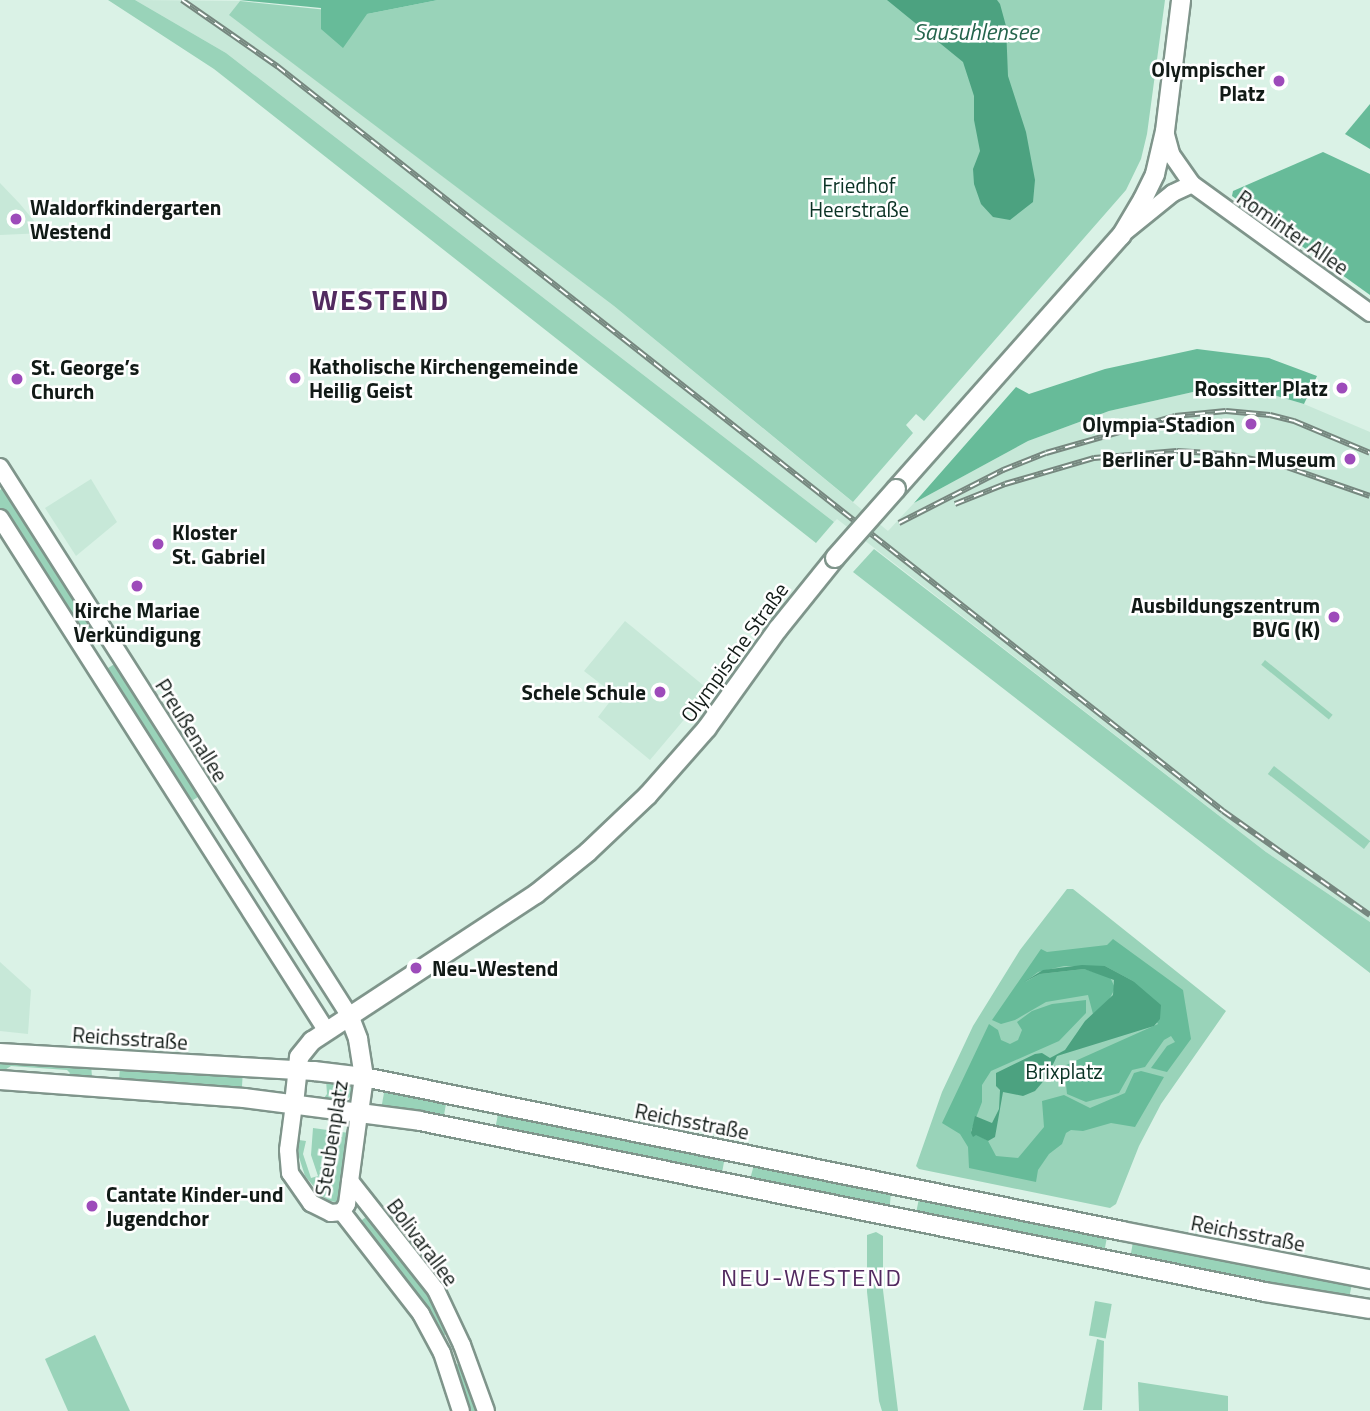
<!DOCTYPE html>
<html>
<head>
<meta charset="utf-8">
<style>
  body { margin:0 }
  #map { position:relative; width:1370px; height:1411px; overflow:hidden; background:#daf2e6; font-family:"Titillium Web",sans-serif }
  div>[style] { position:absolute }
  .built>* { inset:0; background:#c7e8d8 }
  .green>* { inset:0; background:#99d3b9; transform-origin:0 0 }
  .forest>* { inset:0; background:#67bb99 }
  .water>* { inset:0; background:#4ca280 }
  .roads { filter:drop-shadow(2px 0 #7f958b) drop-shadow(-2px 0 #7f958b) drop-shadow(0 2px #7f958b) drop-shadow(0 -2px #7f958b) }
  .tertiary>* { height:16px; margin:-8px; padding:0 8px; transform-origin:8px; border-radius:8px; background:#fff }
  .secondary>* { height:18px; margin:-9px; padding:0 9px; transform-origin:9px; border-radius:9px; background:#fff }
  .rail>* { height:6px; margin-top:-3px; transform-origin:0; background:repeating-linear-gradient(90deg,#fff 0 10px,#76877f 0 20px); box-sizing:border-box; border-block:2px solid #76877f }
  .bridges { filter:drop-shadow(2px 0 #7f958b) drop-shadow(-2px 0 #7f958b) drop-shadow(0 2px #7f958b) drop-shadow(0 -2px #7f958b) }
  .secondary-bridge>* { height:18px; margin:-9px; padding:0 9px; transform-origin:9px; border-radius:9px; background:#fff }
  .dots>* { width:19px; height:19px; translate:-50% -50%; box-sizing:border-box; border:4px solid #fff; border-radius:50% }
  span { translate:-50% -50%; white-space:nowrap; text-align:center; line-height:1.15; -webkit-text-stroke:5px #fff; paint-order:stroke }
  .poi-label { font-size:21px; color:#111a16; font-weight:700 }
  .right { translate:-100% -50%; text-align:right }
  .left { translate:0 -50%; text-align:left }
  .park-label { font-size:21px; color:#0a3224 }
  .street-label { font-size:21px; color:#111a16 }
  .water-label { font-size:23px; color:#24644c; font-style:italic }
  .quarter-label { font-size:24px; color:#522a60; letter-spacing:2px }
  .district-label { font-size:28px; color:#522a60; font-weight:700; letter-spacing:2px }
</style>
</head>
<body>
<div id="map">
  <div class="built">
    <div style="clip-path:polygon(135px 0,240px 1px,230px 15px,614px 306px,888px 531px,914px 503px,1028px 441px,1109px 411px,1215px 387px,1260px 391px,1304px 404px,1370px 432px,1370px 922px,1266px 852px,837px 519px,834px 522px,226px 53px)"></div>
    <div style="clip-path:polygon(0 183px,20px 204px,44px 233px,0 235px)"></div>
    <div style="clip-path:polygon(91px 479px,117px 522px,76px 556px,45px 508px)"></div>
    <div style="clip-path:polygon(625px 621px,709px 690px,650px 760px,598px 717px,615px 695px,584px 671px)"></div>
    <div style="clip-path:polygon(0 962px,31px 990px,28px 1034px,0 1031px)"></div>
  </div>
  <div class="green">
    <div style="clip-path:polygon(108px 0,135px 0,226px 53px,834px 522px,816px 543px,214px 69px)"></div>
    <div style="clip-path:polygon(438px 0,1165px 0,1147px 134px,1141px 159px,1126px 190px,924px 421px,916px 414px,906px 425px,913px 433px,853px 502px,614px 306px,229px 15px,240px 1px,367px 14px)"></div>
    <div style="clip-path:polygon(3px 488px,95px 630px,82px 638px,0 509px,0 490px)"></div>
    <div style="clip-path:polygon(874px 549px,1266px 852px,1370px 922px,1370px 973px,853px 572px)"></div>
    <div style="left:1265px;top:660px;width:87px;height:6px;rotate:39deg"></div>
    <div style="left:116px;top:663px;width:157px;height:14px;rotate:58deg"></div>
    <div style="left:1274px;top:766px;width:122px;height:10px;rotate:38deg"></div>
    <div style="clip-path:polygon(1067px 889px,1073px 889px,1226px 1011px,1161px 1104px,1139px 1146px,1116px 1204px,1110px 1208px,919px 1169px,916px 1166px,942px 1092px,973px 1026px,1020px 950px)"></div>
    <div style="clip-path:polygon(35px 1060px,91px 1064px,92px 1077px,67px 1077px,70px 1073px,67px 1070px,11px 1066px,0 1073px,0 1062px)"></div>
    <div style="left:120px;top:1067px;width:123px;height:14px;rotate:4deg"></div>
    <div style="clip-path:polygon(326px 1080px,353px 1084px,352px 1096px,345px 1100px,324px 1098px,327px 1094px)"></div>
    <div style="left:385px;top:1087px;width:63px;height:24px;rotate:10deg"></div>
    <div style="left:499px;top:1109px;width:231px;height:23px;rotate:11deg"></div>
    <div style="clip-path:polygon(313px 1128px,349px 1133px,341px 1194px,336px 1202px,329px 1201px,321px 1195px,305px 1176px,298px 1154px,299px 1140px,306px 1141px,303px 1154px,311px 1178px,318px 1176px,311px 1155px)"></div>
    <div style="clip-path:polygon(755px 1161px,891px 1191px,890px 1204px,886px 1209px,749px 1183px)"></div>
    <div style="left:920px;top:1193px;width:192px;height:25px;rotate:11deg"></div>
    <div style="clip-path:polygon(370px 1214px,430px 1293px,452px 1331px,439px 1338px,358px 1223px)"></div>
    <div style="clip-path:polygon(876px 1232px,883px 1236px,883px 1290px,898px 1411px,882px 1411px,879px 1401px,867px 1292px,867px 1235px)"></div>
    <div style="clip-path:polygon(1134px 1236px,1352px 1284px,1349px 1298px,1346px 1301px,1130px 1259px)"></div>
    <div style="left:1095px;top:1301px;width:17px;height:35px;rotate:10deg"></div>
    <div style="clip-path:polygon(95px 1335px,130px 1411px,68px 1411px,45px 1359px)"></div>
    <div style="clip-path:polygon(1097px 1339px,1104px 1341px,1102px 1410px,1083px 1410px)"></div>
    <div style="left:464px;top:1362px;width:52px;height:14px;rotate:71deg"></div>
    <div style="clip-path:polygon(1138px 1382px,1228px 1396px,1228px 1411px,1139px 1411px)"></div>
  </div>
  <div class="forest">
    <div style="clip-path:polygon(239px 0,438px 0,367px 14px,343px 48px,321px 29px,321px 8px)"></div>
    <div style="clip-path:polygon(1370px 104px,1370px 149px,1345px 134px)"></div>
    <div style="clip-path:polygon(1323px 152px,1370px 174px,1370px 295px,1232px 196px,1233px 191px)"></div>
    <div style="clip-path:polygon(1197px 349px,1269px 358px,1317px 376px,1304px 404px,1260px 391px,1215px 387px,1109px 411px,1028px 441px,914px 503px,1016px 387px,1029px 394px,1105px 369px)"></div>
    <div style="clip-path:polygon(1113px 939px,1183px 990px,1191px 1039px,1167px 1072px,1151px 1068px,1167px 1046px,1175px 1042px,1171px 1036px,1164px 1040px,1145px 1067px,1132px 1070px,1119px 1093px,1086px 1102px,1067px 1094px,1064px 1066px,1158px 1024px,1133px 981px,1105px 966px,1064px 966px,1038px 972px,1025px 982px,1040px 974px,1084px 969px,1110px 977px,1115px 988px,1109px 1000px,1093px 1014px,1088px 995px,1046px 1002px,1015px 1020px,1001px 1024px,992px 1020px,1041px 949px,1047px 952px,1107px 945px)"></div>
    <div style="clip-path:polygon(1086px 1000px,1086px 1013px,1059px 1041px,991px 1071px,982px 1085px,982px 1102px,971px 1131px,988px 1141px,996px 1156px,1018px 1158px,1044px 1127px,1042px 1101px,1064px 1095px,1090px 1108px,1125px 1093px,1134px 1073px,1141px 1071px,1164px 1077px,1135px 1127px,1111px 1123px,1083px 1131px,1071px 1130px,1066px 1133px,1062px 1144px,1049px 1154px,1038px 1170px,1036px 1182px,969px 1168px,968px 1147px,960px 1134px,942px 1123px,989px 1024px,998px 1030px,1001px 1040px,1010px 1044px,1018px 1040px,1022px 1030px,1017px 1022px,1032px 1011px,1052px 1004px)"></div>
  </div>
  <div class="water">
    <div style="clip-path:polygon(887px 0,997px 0,1000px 4px,1006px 26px,1008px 76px,1026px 132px,1035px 180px,1033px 202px,1010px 220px,993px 217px,981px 204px,974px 184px,973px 169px,980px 151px,974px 120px,974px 96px,963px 62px)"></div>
    <div style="clip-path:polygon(1082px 965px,1105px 966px,1133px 981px,1161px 1005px,1160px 1019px,1154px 1026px,1057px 1056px,1047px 1077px,1035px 1091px,1023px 1096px,1003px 1092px,995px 1137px,988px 1141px,976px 1135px,973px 1137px,971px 1133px,975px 1116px,992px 1123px,999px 1109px,1000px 1090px,996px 1086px,996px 1073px,1035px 1054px,1042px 1053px,1050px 1058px,1065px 1050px,1085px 1021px,1113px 995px,1114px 980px,1084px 969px,1040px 974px,1024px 982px,1043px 970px)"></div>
  </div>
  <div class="roads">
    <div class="tertiary">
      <div style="left:1165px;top:131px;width:24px;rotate:75deg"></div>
      <div style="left:1171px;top:154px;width:37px;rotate:55deg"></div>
      <div style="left:1192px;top:184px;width:220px;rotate:35.9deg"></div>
      <div style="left:1126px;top:231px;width:60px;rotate:-39deg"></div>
      <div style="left:1173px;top:193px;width:21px;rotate:-25deg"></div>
      <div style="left:0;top:467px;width:650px;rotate:57.51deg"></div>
      <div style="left:0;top:518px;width:607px;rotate:57.51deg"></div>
      <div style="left:294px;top:1104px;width:46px;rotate:97.4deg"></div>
      <div style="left:288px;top:1150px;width:23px;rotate:85deg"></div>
      <div style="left:290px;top:1173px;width:37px;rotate:55deg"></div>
      <div style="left:311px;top:1203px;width:22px;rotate:27deg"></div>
      <div style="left:331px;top:1213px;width:11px;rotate:-5deg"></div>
      <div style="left:342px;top:1212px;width:9px;rotate:-58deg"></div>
      <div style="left:347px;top:1204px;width:91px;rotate:-82.4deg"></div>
      <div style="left:350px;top:1181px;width:139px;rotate:51.7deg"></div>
      <div style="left:436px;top:1290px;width:61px;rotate:64.7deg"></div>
      <div style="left:462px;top:1345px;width:70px;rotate:70deg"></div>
      <div style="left:342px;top:1212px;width:129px;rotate:52.2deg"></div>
      <div style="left:421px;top:1314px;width:44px;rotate:61.7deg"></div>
      <div style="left:442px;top:1353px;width:61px;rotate:71.9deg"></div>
    </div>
    <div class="secondary">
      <div style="left:896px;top:489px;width:339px;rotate:-48.4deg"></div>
      <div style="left:1121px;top:236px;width:43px;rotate:-59.3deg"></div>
      <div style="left:1143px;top:199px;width:28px;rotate:-64deg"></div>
      <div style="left:1155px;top:174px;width:44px;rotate:-76.9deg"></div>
      <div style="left:1165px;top:131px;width:132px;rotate:-83deg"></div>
      <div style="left:349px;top:1015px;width:26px;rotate:69deg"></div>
      <div style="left:358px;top:1039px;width:38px;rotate:81deg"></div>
      <div style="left:364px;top:1077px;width:37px;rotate:98deg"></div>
      <div style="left:0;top:1053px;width:315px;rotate:3.3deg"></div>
      <div style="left:314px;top:1071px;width:50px;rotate:6.8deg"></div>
      <div style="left:364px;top:1077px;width:773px;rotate:11.48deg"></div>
      <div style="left:1122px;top:1231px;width:253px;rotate:11deg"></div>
      <div style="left:0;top:1080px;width:245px;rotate:4.2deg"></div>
      <div style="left:244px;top:1098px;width:177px;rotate:7.4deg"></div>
      <div style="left:420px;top:1121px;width:862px;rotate:11.44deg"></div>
      <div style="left:1265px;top:1292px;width:106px;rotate:9.2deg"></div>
      <div style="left:294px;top:1104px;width:47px;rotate:-83.9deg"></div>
      <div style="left:299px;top:1057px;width:21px;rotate:-51deg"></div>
      <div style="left:312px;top:1041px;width:268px;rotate:-33.3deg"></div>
      <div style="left:536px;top:894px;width:67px;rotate:-38.9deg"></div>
      <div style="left:588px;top:852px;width:83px;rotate:-43.5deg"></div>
      <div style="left:648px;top:795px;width:89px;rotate:-48.6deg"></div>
      <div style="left:707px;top:728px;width:122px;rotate:-54.4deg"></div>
      <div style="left:778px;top:629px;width:91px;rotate:-51.2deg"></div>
    </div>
  </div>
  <div class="rail">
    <div style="left:182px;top:0;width:116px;rotate:34.8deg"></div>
    <div style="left:277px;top:66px;width:1204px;rotate:38.22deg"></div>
    <div style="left:1223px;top:811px;width:180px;rotate:35.3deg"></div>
    <div style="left:955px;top:504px;width:54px;rotate:-21.8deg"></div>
    <div style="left:1005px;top:484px;width:93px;rotate:-16.3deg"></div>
    <div style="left:1094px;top:458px;width:83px;rotate:-4.8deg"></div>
    <div style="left:1177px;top:451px;width:48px;rotate:3.6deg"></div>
    <div style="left:1225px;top:454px;width:54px;rotate:10.7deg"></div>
    <div style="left:1278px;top:464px;width:97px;rotate:19.2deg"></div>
    <div style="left:899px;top:523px;width:117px;rotate:-27deg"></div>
    <div style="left:1003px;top:470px;width:46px;rotate:-21.6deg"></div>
    <div style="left:1046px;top:453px;width:134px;rotate:-16deg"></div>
    <div style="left:1175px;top:416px;width:51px;rotate:-5.6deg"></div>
    <div style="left:1226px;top:411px;width:44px;rotate:5.2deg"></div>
    <div style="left:1270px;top:415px;width:25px;rotate:14deg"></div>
    <div style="left:1294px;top:421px;width:82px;rotate:22.8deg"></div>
  </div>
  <div class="bridges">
    <div class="secondary-bridge">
      <div style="left:835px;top:558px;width:92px;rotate:-48.5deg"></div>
    </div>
  </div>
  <div class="dots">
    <div style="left:1279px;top:81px;background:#9d4bba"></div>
    <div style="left:16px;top:219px;background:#9d4bba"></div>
    <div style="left:295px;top:378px;background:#9d4bba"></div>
    <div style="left:17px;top:379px;background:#9d4bba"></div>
    <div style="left:1342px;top:388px;background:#9d4bba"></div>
    <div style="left:1251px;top:424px;background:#9d4bba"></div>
    <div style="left:1350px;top:459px;background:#9d4bba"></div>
    <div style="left:158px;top:544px;background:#9d4bba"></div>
    <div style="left:137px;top:586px;background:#9d4bba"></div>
    <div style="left:1334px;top:617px;background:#9d4bba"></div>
    <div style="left:660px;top:692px;background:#9d4bba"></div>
    <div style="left:416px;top:968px;background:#9d4bba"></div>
    <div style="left:92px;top:1206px;background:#9d4bba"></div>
  </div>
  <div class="poi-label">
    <span class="right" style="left:1265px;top:81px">Olympischer<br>Platz</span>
    <span class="left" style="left:30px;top:219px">Waldorfkindergarten<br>Westend</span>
    <span class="left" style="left:309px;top:378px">Katholische Kirchengemeinde<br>Heilig Geist</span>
    <span class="left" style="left:31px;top:379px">St. George’s<br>Church</span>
    <span class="right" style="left:1328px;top:388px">Rossitter Platz</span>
    <span class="right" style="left:1235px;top:424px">Olympia-Stadion</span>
    <span class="right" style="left:1336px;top:459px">Berliner U-Bahn-Museum</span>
    <span class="left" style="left:172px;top:544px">Kloster<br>St. Gabriel</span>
    <span class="right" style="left:1320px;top:617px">Ausbildungszentrum<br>BVG (K)</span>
    <span style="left:137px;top:622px">Kirche Mariae<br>Verkündigung</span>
    <span class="right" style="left:646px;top:692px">Schele Schule</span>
    <span class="left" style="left:432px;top:968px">Neu-Westend</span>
    <span class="left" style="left:106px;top:1206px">Cantate Kinder-und<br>Jugendchor</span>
  </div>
  <div class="park-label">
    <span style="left:859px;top:197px">Friedhof<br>Heerstraße</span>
    <span style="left:1064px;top:1071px">Brixplatz</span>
  </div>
  <div class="street-label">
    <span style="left:1293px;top:232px;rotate:35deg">Rominter Allee</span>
    <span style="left:734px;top:652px;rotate:-54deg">Olympische Straße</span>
    <span style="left:192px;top:730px;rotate:58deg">Preußenallee</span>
    <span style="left:130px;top:1038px;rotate:4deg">Reichsstraße</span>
    <span style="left:692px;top:1121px;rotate:11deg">Reichsstraße</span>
    <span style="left:331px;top:1138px;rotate:-81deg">Steubenplatz</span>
    <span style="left:1248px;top:1233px;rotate:11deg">Reichsstraße</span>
    <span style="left:423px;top:1242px;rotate:53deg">Bolivarallee</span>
  </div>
  <div class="water-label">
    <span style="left:976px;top:32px">Sausuhlensee</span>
  </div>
  <div class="quarter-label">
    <span style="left:812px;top:1278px">NEU-WESTEND</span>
  </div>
  <div class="district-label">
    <span style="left:381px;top:300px">WESTEND</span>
  </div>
</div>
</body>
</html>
